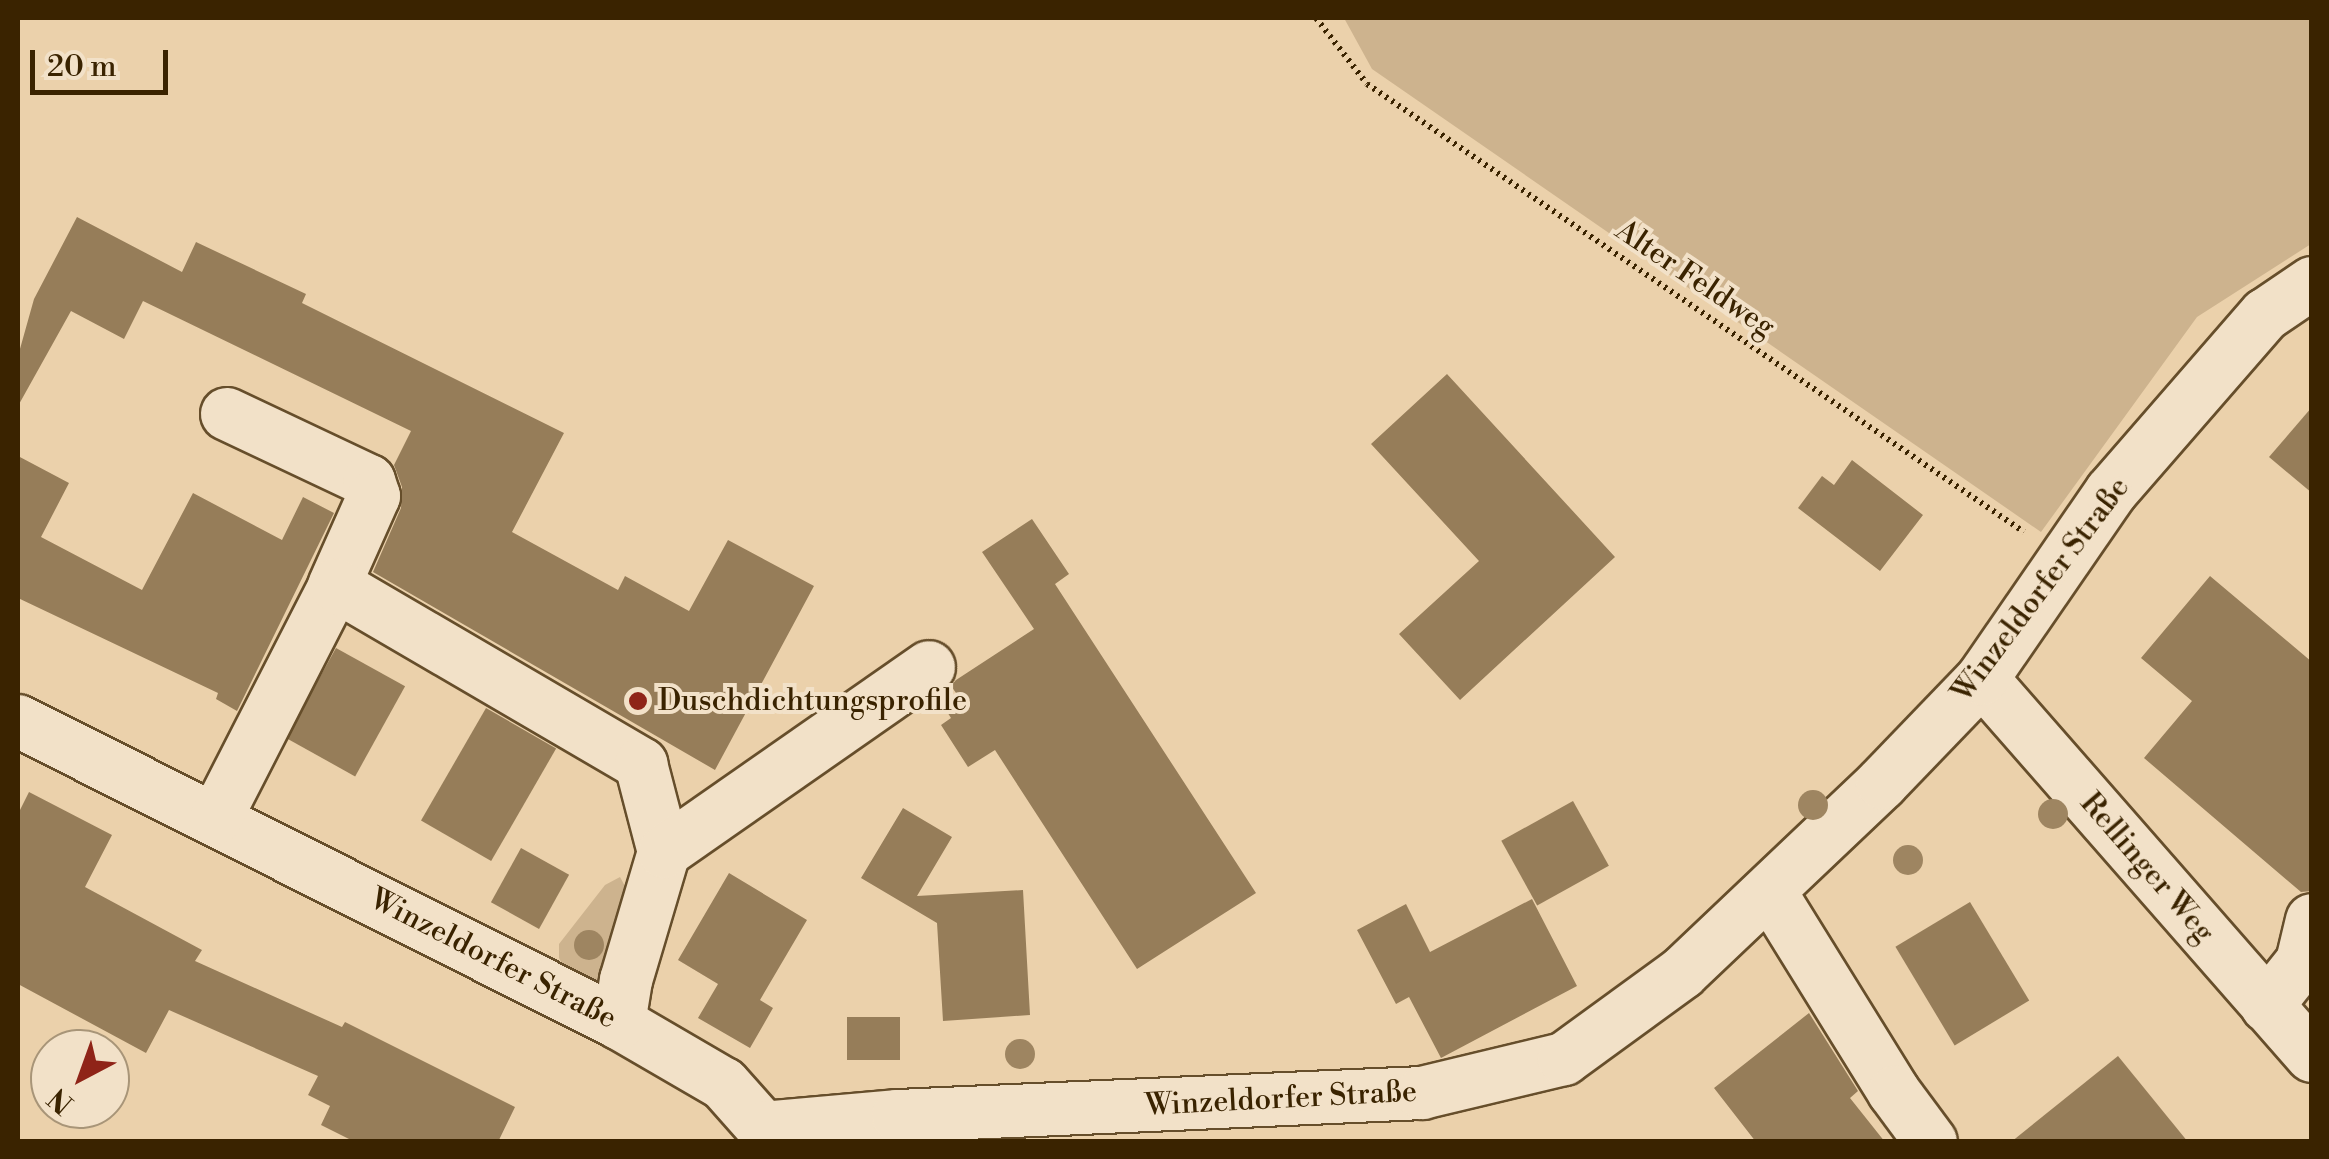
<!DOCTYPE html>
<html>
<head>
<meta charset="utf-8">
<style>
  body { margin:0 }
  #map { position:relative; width:2329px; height:1159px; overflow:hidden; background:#ebd1ab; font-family:"Libre Bodoni",serif }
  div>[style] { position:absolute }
  .green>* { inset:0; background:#cdb38e }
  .building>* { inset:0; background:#967d59; transform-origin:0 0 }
  .path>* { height:6px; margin-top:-3px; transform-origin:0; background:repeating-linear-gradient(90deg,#3a2300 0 2.5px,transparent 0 7.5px) }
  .roads { filter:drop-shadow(2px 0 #664e2b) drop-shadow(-2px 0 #664e2b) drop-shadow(0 2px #664e2b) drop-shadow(0 -2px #664e2b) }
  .minor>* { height:52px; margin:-26px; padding:0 26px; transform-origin:26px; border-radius:26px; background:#f2e1c8 }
  .trees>* { width:30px; height:30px; margin:-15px; border-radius:50%; background:#9e8561 }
  .dots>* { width:28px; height:28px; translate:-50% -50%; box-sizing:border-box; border:5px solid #f2e1c8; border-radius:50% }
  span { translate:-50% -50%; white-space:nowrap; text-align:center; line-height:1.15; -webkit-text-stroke:8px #f2e1c8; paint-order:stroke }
  .street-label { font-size:30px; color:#3a2300 }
  .poi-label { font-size:30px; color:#3a2300 }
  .left { translate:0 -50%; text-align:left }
  .frame { position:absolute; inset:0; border:20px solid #3a2300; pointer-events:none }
  .north { position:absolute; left:30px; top:1029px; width:100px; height:100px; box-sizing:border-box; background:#f2e1c8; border:2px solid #a89578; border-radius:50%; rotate:221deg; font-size:28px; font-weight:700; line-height:40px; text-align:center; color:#3a2300 }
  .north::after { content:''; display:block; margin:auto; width:35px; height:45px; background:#8f2418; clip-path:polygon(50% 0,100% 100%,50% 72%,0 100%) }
  .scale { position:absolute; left:30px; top:50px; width:138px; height:45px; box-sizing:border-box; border:5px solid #3a2300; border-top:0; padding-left:12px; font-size:30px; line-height:35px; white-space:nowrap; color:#3a2300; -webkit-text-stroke:8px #f2e1c8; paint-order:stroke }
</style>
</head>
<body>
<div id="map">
  <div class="green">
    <div style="clip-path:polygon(1344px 18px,2311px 18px,2311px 244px,2197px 317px,2041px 532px,1372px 69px)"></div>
    <div style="clip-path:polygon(620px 877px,626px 888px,615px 919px,618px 955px,608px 989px,566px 972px,559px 958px,559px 944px,605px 885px)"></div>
  </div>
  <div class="building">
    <div style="clip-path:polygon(77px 217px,182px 272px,196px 242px,306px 294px,302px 303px,564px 433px,512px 532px,618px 590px,625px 576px,689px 611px,728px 540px,814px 586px,715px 770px,373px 572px,401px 508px,402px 487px,394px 465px,411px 431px,143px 301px,124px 339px,71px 311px,18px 406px,18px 356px,34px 299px)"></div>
    <div style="clip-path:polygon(1447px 374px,1615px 557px,1460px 700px,1399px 634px,1479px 561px,1371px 444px)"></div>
    <div style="clip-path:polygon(2312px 407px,2312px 493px,2269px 457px)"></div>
    <div style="clip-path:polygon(18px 456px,69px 483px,41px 537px,142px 590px,193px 493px,282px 540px,303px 497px,334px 513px,237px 711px,216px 699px,218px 693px,18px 598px)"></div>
    <div style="clip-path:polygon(1852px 460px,1923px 515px,1880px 571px,1798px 508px,1822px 476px,1834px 485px)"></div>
    <div style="clip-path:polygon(1032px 519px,1069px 574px,1055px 584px,1256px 893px,1137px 969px,995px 750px,968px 767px,941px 725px,951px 718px,944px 707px,959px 697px,951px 686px,956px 680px,1034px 629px,982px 552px)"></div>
    <div style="clip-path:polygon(2210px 576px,2312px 662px,2312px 891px,2301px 892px,2144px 758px,2192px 701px,2141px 658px)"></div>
    <div style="left:336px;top:648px;width:79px;height:103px;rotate:29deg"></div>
    <div style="left:486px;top:708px;width:81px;height:130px;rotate:30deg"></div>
    <div style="clip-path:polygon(29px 792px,112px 835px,85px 887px,202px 950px,195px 961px,342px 1027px,345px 1022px,515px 1107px,498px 1142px,355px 1142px,321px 1125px,330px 1106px,308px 1095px,318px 1076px,169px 1010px,146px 1053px,18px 984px,18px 814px)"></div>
    <div style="left:1573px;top:801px;width:74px;height:82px;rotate:61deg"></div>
    <div style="clip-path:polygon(903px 808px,952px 837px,917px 896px,1023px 890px,1030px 1015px,943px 1021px,937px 923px,861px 878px)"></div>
    <div style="left:521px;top:848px;width:55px;height:62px;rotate:29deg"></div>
    <div style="clip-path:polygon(729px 873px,807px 920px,760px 1000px,773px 1008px,750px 1048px,698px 1018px,718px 984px,678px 960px)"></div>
    <div style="clip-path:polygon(1532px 899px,1577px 986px,1441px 1058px,1409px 997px,1396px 1004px,1357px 930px,1406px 904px,1430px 952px)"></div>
    <div style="left:1970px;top:902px;width:115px;height:87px;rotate:59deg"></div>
    <div style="clip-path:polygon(1809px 1013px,1858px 1091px,1850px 1098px,1885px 1142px,1756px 1142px,1714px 1088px)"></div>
    <div style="left:847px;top:1017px;width:53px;height:43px"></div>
    <div style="clip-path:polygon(2118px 1056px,2188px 1142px,2011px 1142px)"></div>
  </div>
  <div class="path">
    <div style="left:1316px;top:18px;width:83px;rotate:52.3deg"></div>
    <div style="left:1367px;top:84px;width:795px;rotate:34.29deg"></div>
  </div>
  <div class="roads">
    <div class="minor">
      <div style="left:227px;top:414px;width:157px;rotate:25.3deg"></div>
      <div style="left:369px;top:481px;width:16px;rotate:72deg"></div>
      <div style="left:374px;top:496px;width:98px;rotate:114deg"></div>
      <div style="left:1982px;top:679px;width:501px;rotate:48.8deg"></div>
      <div style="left:18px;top:721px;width:673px;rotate:26.68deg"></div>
      <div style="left:619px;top:1023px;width:121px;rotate:30.2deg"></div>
      <div style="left:724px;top:1084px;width:59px;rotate:48.4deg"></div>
      <div style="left:763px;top:1128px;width:136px;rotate:-5.1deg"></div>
      <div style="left:898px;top:1116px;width:525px;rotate:-2.51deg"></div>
      <div style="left:1422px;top:1093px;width:146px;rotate:-13.5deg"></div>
      <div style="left:1564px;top:1059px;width:146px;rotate:-36.1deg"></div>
      <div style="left:1682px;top:973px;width:276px;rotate:-43.5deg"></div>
      <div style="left:1882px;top:783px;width:144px;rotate:-46.1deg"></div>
      <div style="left:1982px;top:679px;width:227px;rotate:-55.4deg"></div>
      <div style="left:2111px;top:492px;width:235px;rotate:-49deg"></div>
      <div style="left:2265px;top:315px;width:57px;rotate:-34.2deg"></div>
      <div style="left:216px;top:818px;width:262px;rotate:-62.9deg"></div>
      <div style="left:335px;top:585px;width:355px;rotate:30.3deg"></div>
      <div style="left:641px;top:764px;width:91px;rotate:75.4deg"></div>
      <div style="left:664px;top:852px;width:134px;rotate:106.5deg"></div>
      <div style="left:626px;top:980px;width:44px;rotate:99.2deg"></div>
      <div style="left:664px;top:852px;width:323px;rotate:-34.9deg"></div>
      <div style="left:1770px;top:892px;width:235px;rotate:58.2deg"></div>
      <div style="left:1894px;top:1092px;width:62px;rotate:53.5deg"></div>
      <div style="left:2267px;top:1006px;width:56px;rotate:-51.5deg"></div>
      <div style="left:2302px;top:962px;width:43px;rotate:-76.6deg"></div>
    </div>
  </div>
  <div class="trees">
    <div style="left:1813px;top:805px"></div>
    <div style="left:2053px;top:814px"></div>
    <div style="left:1908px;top:860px"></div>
    <div style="left:589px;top:945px"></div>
    <div style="left:1020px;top:1054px"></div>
  </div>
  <div class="dots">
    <div style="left:638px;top:701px;background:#8f2418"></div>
  </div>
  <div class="street-label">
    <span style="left:1695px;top:279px;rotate:34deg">Alter Feldweg</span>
    <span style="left:2041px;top:590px;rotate:-53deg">Winzeldorfer Straße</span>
    <span style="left:2147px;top:868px;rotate:49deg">Rellinger Weg</span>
    <span style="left:493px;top:959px;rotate:27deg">Winzeldorfer Straße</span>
    <span style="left:1281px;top:1099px;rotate:-3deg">Winzeldorfer Straße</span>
  </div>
  <div class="poi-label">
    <span class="left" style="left:658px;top:701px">Duschdichtungsprofile</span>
  </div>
  <div class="frame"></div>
  <div class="north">N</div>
  <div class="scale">20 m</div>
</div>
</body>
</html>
